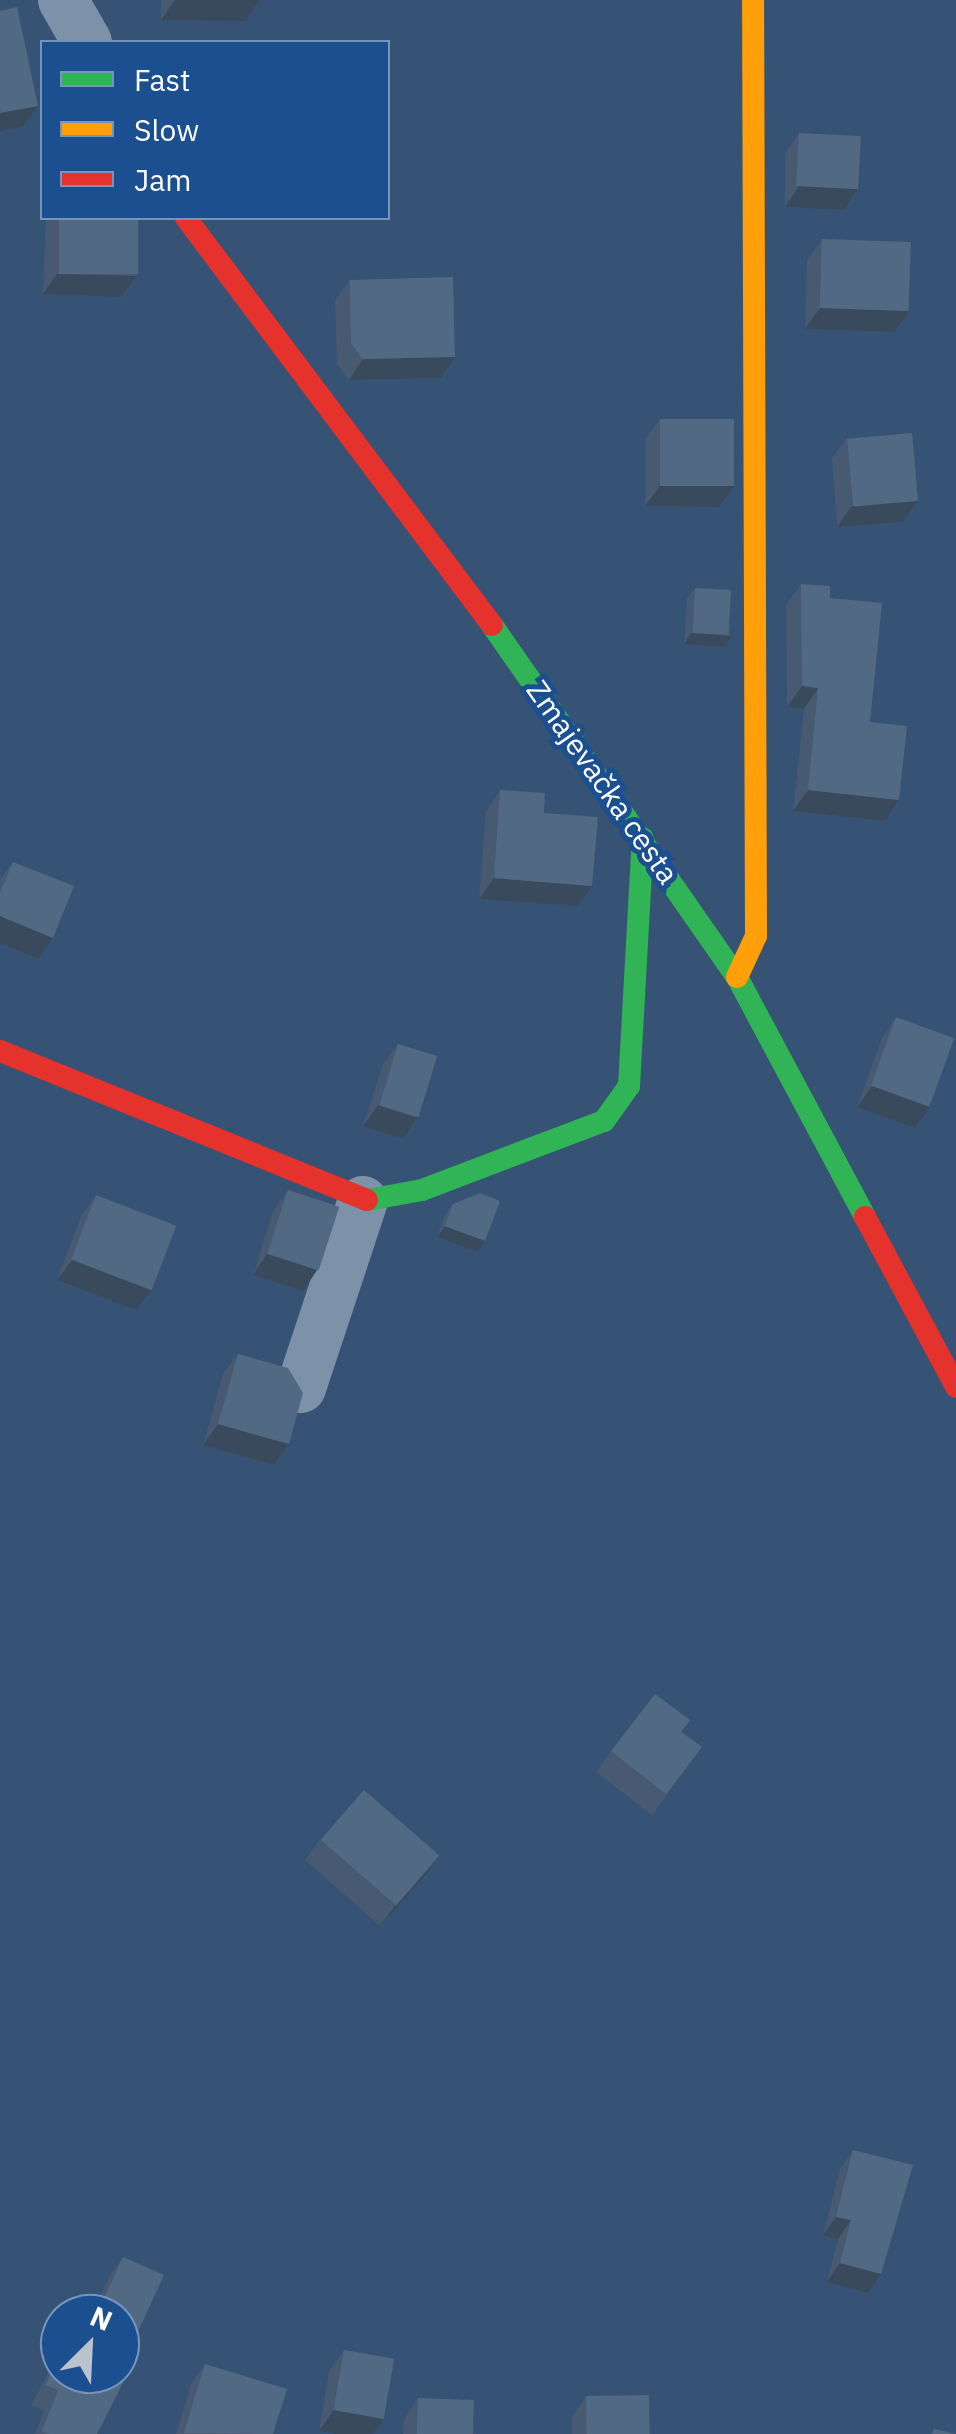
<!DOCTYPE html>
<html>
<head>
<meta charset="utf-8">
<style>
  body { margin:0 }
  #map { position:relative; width:956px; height:2434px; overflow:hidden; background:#365274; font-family:"IBM Plex Sans",sans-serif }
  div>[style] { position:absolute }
  .street>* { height:50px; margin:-25px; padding:0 25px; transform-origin:25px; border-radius:25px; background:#7d92a8 }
  .fast>* { height:22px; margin:-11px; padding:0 11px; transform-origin:11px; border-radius:11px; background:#30b455 }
  .slow>* { height:22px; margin:-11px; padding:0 11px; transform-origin:11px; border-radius:11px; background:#ff9f0a }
  .jam>* { height:22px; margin:-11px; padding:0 11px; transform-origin:11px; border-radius:11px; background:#e5322d }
  .wall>* { inset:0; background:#475a72 }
  .shaded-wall>* { inset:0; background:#394a5c }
  .building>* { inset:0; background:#526984; transform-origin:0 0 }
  span { translate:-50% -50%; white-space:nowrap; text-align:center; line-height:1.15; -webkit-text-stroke:10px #1b4f8f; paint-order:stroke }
  .street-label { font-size:30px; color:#fff }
  .legend { position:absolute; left:40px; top:40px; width:350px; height:180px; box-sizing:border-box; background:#1b4f8f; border:2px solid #7695bc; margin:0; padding:12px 18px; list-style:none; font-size:30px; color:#fff }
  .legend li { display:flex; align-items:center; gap:20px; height:50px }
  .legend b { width:50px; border:2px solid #7695bc }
  .north { position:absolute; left:40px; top:2294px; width:100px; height:100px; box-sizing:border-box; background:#1b4f8f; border:2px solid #7695bc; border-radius:50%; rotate:24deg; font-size:28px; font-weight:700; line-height:40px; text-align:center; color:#fff }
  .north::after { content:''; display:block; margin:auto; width:35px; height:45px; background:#b9c2ce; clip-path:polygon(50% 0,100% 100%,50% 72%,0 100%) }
</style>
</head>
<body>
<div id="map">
  <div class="street">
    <div style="left:63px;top:0;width:48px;rotate:60.3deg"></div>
    <div style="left:301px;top:1388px;width:197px;rotate:-71.7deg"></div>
  </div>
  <div class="fast">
    <div style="left:492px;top:625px;width:429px;rotate:55.2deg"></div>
    <div style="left:737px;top:977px;width:272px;rotate:61.9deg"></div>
    <div style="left:367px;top:1200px;width:56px;rotate:-10.3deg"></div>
    <div style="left:422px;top:1190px;width:195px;rotate:-20.8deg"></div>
    <div style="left:604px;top:1121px;width:43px;rotate:-54.5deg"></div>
    <div style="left:629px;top:1086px;width:248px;rotate:-86.8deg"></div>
  </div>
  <div class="slow">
    <div style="left:737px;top:977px;width:45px;rotate:-65.1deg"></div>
    <div style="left:756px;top:936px;width:936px;rotate:-90.18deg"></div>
  </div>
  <div class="jam">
    <div style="left:186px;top:218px;width:509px;rotate:53.06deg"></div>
    <div style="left:0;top:1051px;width:396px;rotate:22.1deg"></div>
    <div style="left:865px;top:1217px;width:193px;rotate:61.8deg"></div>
  </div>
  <div class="wall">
    <div style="clip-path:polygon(161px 0,260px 0,245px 21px,161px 20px)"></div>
    <div style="clip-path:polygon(799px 133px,858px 189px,844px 210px,785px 207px,785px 154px)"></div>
    <div style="clip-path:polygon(46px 218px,138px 218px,136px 276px,122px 297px,43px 294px)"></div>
    <div style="clip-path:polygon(822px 239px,894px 332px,805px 329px,807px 260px)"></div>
    <div style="clip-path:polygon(350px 280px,441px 378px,349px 380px,337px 364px,335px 300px)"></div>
    <div style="clip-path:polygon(660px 419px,719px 507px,645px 506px,645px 439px)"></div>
    <div style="clip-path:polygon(847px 438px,918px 501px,903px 522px,837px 527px,832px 458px)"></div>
    <div style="clip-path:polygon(801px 584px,830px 598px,870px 722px,899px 800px,885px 821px,793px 811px,804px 709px,787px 707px,786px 605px)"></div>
    <div style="clip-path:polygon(695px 588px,732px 636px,724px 647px,684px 644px,687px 599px)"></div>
    <div style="clip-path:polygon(500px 790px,544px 813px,592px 886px,578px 906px,479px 899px,486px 811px)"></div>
    <div style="clip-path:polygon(13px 862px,53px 938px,39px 959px,0 943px,0 880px)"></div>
    <div style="clip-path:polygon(896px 1017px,915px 1128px,857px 1107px,882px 1038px)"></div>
    <div style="clip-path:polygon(398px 1044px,417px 1118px,403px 1139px,363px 1126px,383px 1064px)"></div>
    <div style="clip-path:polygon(288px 1190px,317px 1270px,303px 1291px,253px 1275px,273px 1211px)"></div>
    <div style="clip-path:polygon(96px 1195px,136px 1310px,57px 1280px,81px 1216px)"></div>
    <div style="clip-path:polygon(453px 1204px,477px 1252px,437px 1237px,445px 1215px)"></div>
    <div style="clip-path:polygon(238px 1354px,289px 1444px,274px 1465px,203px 1445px,223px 1374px)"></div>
    <div style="clip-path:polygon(682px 1732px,702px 1747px,652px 1815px,596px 1772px,611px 1751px)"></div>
    <div style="clip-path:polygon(320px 1839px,425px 1876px,380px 1926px,305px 1860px)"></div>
    <div style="clip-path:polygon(853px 2150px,868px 2293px,827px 2282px,838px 2239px,823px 2235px,840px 2169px)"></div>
    <div style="clip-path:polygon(123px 2257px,125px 2360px,97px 2434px,35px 2434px,44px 2411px,31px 2405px,52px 2365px,60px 2353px,60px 2374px,120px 2314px,92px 2314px,109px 2277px)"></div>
    <div style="clip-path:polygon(344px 2350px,394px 2359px,319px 2431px,329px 2371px)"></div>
    <div style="clip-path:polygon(205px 2364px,273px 2434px,176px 2434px,191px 2384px)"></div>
    <div style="clip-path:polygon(586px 2396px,650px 2434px,572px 2434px,572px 2417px)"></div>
    <div style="clip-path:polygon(418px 2398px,474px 2434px,403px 2434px,404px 2419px)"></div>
  </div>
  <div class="shaded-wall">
    <div style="clip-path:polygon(175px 0,260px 0,245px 21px,161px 20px)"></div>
    <div style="clip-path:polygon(38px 106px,23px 126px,0 131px,0 113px)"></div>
    <div style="clip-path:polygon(799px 186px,858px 189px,844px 210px,785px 207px)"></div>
    <div style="clip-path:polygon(57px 274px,136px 276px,122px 297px,43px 294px)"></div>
    <div style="clip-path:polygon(820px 308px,909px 311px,894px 332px,805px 329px)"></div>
    <div style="clip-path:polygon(455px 357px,441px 378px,349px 380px,363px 359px)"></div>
    <div style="clip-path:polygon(660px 486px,734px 486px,719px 507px,645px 506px)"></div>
    <div style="clip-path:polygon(918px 501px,903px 522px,837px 527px,852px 506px)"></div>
    <div style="clip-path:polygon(691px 633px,732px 636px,724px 647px,684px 644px)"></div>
    <div style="clip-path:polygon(802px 686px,818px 688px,804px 709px,787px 707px)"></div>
    <div style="clip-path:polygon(808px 790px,899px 800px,885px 821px,793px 811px)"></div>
    <div style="clip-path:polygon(494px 878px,592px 886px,578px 906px,479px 899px)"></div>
    <div style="clip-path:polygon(0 916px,53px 938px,39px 959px,0 943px)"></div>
    <div style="clip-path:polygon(872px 1086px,930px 1107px,915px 1128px,857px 1107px)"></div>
    <div style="clip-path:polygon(378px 1105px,417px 1118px,403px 1139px,363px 1126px)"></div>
    <div style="clip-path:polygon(445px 1226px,485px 1241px,477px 1252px,437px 1237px)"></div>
    <div style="clip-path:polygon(267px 1254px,317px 1270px,303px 1291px,253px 1275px)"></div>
    <div style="clip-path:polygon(72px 1260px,151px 1290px,136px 1310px,57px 1280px)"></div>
    <div style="clip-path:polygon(218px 1424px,289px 1444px,274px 1465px,203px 1445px)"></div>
    <div style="clip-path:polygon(439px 1856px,425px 1876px,380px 1926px,395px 1906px)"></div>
    <div style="clip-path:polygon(836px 2217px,851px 2220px,838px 2239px,823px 2235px)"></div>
    <div style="clip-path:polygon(840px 2263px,881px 2274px,868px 2293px,827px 2282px)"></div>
    <div style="clip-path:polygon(334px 2410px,384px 2418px,373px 2434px,338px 2434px,319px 2431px)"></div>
  </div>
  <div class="building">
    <div style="clip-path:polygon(17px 7px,38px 106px,0 113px,0 11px)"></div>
    <div style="left:799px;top:133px;width:62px;height:53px;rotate:3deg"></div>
    <div style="left:59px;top:218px;width:79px;height:56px"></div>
    <div style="left:822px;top:239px;width:89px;height:69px;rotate:2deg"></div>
    <div style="clip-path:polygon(453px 277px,455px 357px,363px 359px,351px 343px,350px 280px)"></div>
    <div style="left:660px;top:419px;width:74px;height:67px"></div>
    <div style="left:912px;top:433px;width:68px;height:65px;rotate:85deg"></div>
    <div style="clip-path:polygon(801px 584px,830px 586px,830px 598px,882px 603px,870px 722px,907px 726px,899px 800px,808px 790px,818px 688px,802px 686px)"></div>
    <div style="left:695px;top:588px;width:36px;height:45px;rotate:3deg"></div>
    <div style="clip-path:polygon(500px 790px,545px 793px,544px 813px,598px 817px,592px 886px,494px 878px)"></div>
    <div style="clip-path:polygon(13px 862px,74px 886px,53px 938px,0 916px,0 893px)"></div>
    <div style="left:896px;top:1017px;width:62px;height:73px;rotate:20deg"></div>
    <div style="left:398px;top:1044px;width:41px;height:64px;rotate:17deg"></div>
    <div style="left:288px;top:1190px;width:54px;height:67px;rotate:18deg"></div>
    <div style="clip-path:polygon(480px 1193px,500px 1201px,485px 1241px,445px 1226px,453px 1204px)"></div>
    <div style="left:96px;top:1195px;width:86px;height:69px;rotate:21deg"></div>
    <div style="clip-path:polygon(238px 1354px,288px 1368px,303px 1393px,289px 1444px,218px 1424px)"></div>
    <div style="clip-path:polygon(655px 1694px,690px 1720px,681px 1732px,702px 1747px,666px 1794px,611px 1751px)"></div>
    <div style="left:364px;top:1790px;width:100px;height:66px;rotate:41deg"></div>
    <div style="clip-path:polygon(853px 2150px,913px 2165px,881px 2274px,840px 2263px,851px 2220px,836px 2217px)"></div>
    <div style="clip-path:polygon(123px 2257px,164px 2275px,125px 2360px,127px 2375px,97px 2434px,49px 2434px,42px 2431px,58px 2390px,45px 2385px,60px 2356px,60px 2374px,120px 2374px,120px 2314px,97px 2314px)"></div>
    <div style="left:344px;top:2350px;width:51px;height:61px;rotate:10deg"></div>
    <div style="clip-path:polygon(205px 2364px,287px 2389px,273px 2434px,184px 2433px)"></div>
    <div style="left:649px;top:2395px;width:39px;height:63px;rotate:89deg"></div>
    <div style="left:418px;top:2398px;width:56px;height:36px;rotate:2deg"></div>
    <div style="clip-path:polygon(934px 2429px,956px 2434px,932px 2434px)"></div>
  </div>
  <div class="street-label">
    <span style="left:603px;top:782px;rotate:55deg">Zmajevačka cesta</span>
  </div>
  <ul class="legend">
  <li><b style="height:12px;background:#30b455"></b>Fast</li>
  <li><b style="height:12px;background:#ff9f0a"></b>Slow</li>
  <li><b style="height:12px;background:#e5322d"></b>Jam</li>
  </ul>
  <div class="north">N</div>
</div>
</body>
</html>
